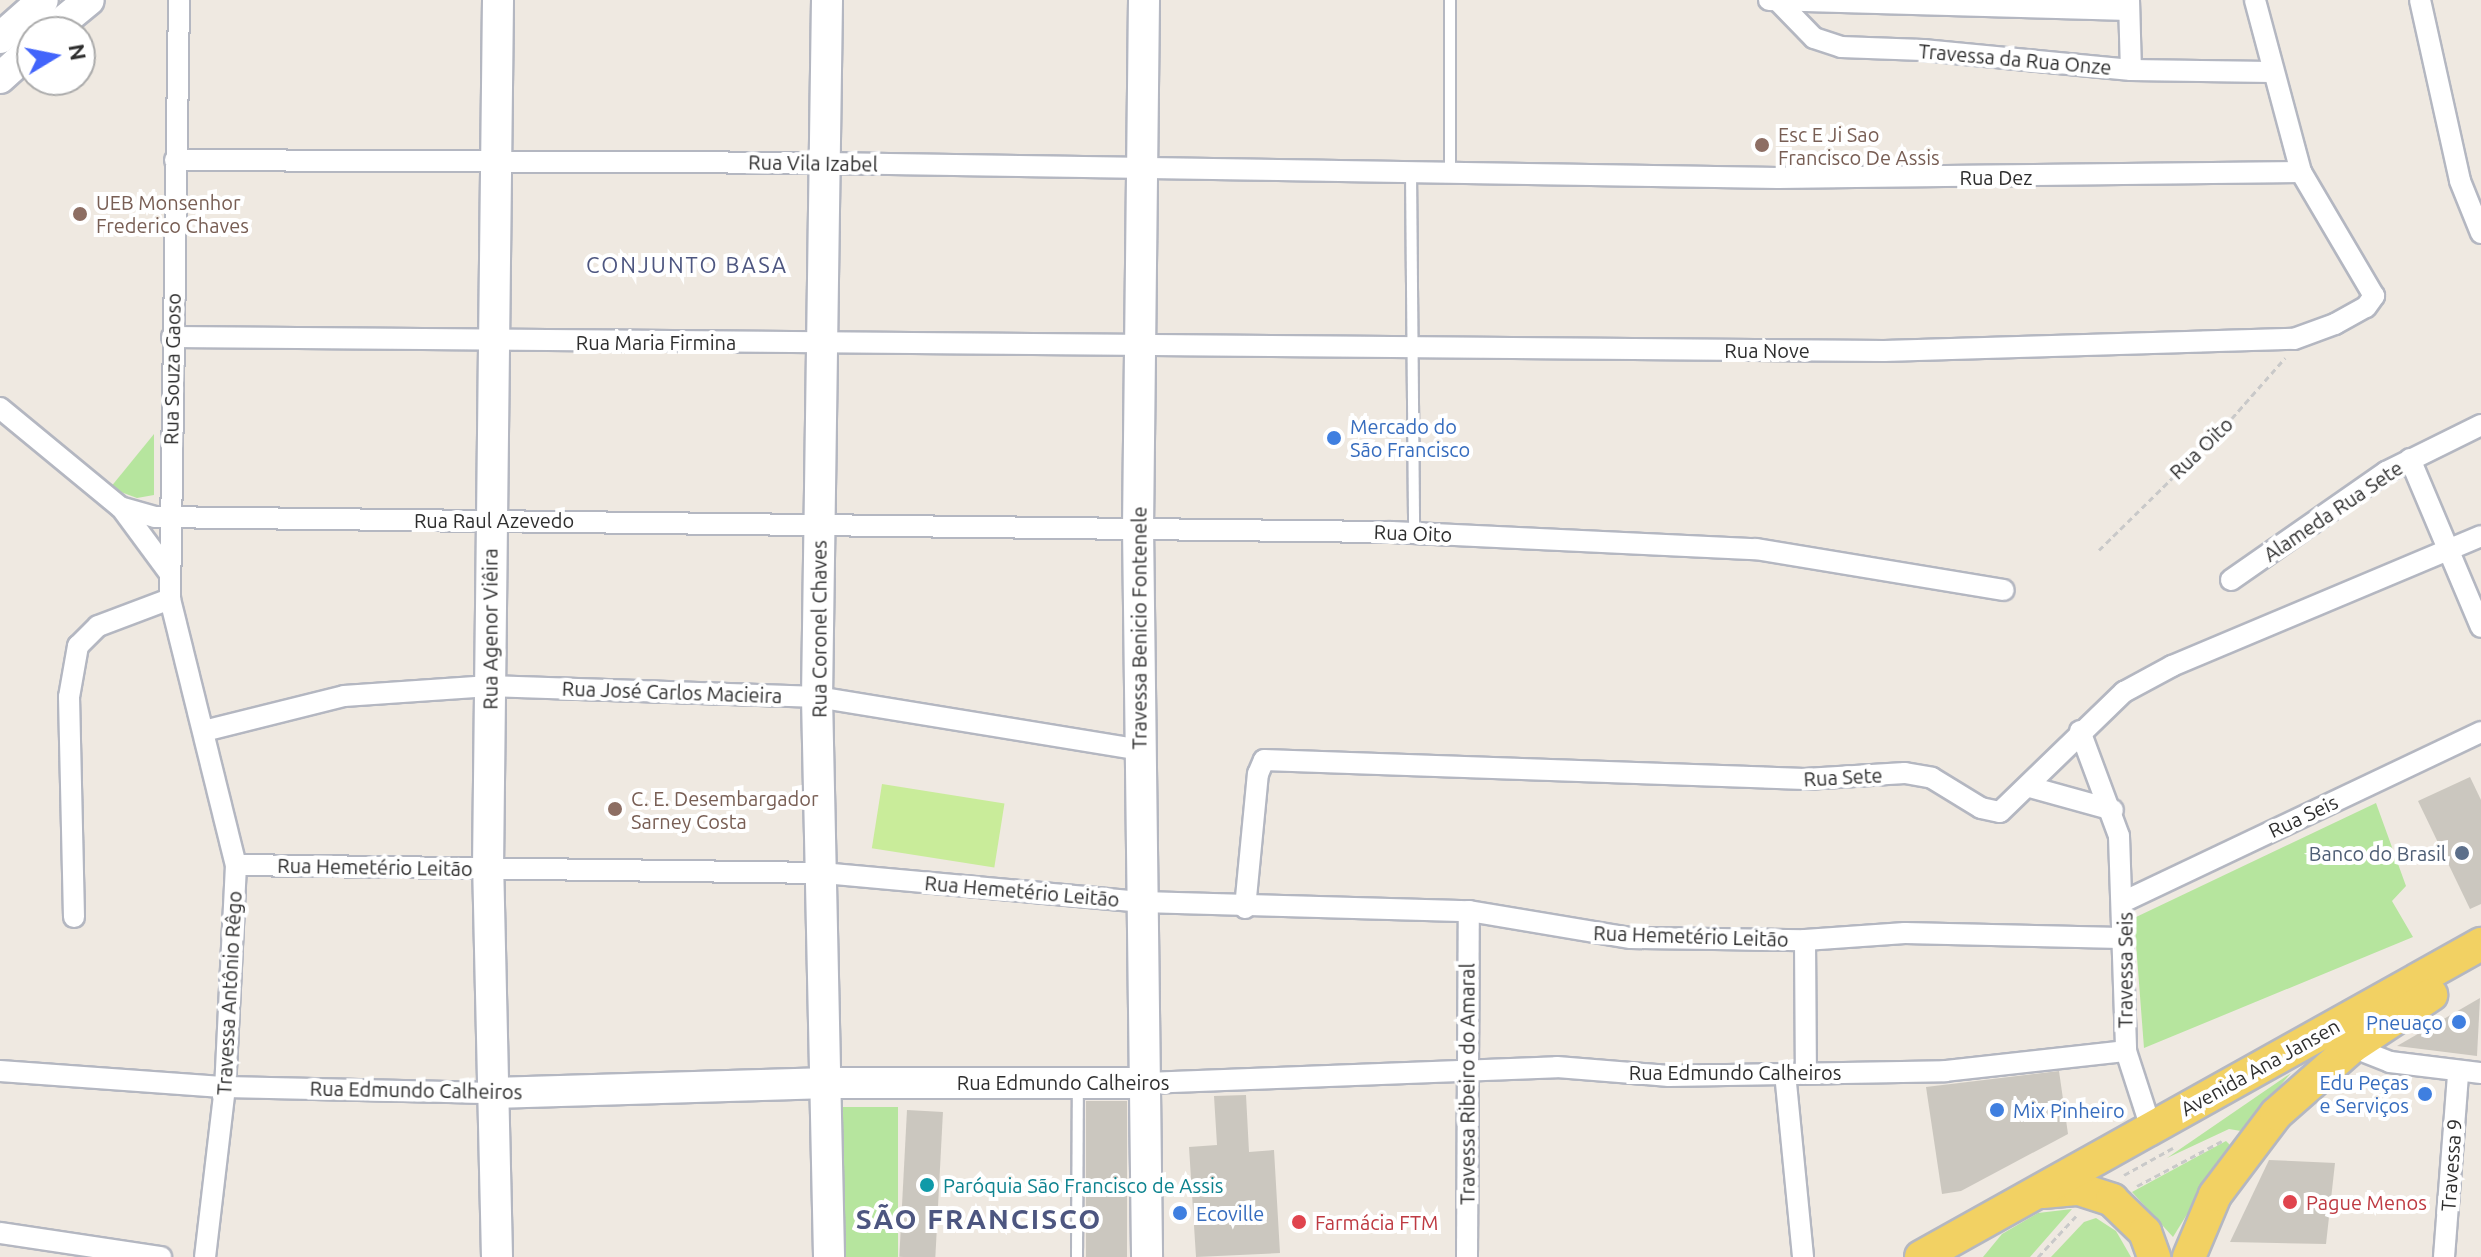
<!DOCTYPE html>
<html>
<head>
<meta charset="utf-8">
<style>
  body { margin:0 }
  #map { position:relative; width:2481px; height:1257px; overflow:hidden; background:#efe9e1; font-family:Ubuntu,sans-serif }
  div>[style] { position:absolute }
  .green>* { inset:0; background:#b6e59e; transform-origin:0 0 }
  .pitch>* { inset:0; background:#c9ec9a; transform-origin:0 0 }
  .building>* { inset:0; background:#cbc7bf; transform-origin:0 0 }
  .path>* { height:3px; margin-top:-1.5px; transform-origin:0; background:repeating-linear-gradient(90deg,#c9c9c9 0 6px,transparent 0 10px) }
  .roads { filter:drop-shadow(2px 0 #b4b7c1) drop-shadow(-2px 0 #b4b7c1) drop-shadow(0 2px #b4b7c1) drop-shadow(0 -2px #b4b7c1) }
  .lane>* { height:10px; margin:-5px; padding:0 5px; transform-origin:5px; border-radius:5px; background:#fff }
  .street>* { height:20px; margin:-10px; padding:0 10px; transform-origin:10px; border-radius:10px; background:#fff }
  .secondary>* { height:30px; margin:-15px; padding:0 15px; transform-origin:15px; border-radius:15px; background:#fff }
  .primary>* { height:32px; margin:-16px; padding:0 16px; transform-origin:16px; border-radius:16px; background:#f2d163 }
  .dots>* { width:22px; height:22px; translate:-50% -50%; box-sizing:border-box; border:4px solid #fff; border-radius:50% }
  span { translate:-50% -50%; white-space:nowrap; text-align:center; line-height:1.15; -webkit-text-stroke:8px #fff; paint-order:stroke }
  .street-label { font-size:20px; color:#2e2e2e }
  .education-label { font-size:20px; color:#785e54 }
  .left { translate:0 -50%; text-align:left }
  .shop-label { font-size:20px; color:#366cbe }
  .right { translate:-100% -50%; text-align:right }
  .service-label { font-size:20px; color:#4e5e75 }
  .culture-label { font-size:20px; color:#0d838f }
  .health-label { font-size:20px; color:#be3a42 }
  .neighbourhood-label { font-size:22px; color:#4d5680; letter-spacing:2px }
  .district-label { font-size:28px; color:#4d5680; font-weight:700; letter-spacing:2px }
  .north { position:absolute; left:16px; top:16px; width:80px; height:80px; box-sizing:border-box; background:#fff; border:2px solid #ababab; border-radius:50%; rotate:80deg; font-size:22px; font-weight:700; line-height:32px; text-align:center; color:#2e2e2e }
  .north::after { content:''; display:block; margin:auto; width:28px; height:36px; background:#4264fb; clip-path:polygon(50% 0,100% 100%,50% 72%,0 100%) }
</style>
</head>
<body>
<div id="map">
  <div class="green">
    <div style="clip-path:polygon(154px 434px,154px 495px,137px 498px,110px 488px)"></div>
    <div style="clip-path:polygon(2376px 803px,2406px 886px,2392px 901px,2413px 937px,2144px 1048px,2134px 918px)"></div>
    <div style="clip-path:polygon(2291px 1073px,2241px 1131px,2229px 1129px,2167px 1158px)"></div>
    <div style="left:840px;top:1107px;width:58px;height:150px"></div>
    <div style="clip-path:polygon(2226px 1141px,2230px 1145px,2173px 1237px,2132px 1192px)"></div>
    <div style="clip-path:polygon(2072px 1209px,2030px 1257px,1983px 1257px,2002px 1234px,2038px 1213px)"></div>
    <div style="clip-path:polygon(2096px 1218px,2116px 1231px,2131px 1257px,2051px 1257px,2084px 1222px)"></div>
  </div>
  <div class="pitch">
    <div style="left:882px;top:784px;width:124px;height:65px;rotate:9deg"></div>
  </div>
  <div class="building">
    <div style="clip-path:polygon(2470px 777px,2481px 800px,2481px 904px,2470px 909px,2418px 801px)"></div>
    <div style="clip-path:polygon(2480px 998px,2477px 1056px,2397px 1046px)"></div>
    <div style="clip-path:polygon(2059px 1071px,2068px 1134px,1961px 1191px,1942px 1194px,1926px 1087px)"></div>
    <div style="clip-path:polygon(1246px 1095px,1249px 1152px,1274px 1150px,1280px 1253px,1196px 1257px,1189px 1147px,1217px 1145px,1214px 1096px)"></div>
    <div style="left:1086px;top:1101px;width:41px;height:156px"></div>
    <div style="left:907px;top:1110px;width:36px;height:147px;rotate:3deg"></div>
    <div style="clip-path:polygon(2269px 1160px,2335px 1163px,2326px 1244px,2230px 1242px)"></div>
  </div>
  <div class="path">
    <div style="left:2099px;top:550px;width:177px;rotate:-44.5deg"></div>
    <div style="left:2225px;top:426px;width:91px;rotate:-48.6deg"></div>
    <div style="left:2124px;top:1175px;width:56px;rotate:-28.9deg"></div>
    <div style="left:2137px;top:1186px;width:96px;rotate:-27.9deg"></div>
    <div style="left:2038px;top:1257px;width:56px;rotate:-47.2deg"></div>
  </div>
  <div class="roads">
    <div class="lane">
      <div style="left:1450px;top:0;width:172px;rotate:90deg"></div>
      <div style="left:1411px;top:171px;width:362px;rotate:89.5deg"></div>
      <div style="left:1077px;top:1257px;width:170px;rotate:-89.7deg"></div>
    </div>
    <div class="street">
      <div style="left:179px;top:0;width:599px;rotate:90.86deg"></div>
      <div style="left:170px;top:599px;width:274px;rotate:76.1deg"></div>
      <div style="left:236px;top:865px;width:222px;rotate:92.8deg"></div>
      <div style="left:225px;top:1087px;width:171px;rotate:96.7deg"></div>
      <div style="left:1769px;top:0;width:360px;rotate:1.6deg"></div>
      <div style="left:1777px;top:0;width:53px;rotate:45.8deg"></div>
      <div style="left:1814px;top:38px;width:28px;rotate:18deg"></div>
      <div style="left:1841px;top:47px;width:82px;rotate:2.1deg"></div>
      <div style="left:1923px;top:50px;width:209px;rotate:5.5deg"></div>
      <div style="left:2131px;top:70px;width:140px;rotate:0.8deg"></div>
      <div style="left:2129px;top:0;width:70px;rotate:88.4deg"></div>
      <div style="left:2420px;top:0;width:185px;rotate:77.5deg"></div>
      <div style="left:2460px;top:181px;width:56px;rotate:68deg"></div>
      <div style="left:175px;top:160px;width:650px;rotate:0.26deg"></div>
      <div style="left:825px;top:163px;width:953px;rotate:0.9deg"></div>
      <div style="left:1778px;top:178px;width:523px;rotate:-0.66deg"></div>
      <div style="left:172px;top:337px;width:1712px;rotate:0.47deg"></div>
      <div style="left:1884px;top:351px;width:410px;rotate:-1.7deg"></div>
      <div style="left:2294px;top:339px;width:44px;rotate:-20.1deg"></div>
      <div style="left:2335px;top:324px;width:35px;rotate:-29deg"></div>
      <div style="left:2366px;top:307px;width:14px;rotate:-54deg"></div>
      <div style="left:2374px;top:296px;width:144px;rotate:-120.5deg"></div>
      <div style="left:2301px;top:172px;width:178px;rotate:-105deg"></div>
      <div style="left:0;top:408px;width:156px;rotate:39.5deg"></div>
      <div style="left:120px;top:507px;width:36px;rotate:16deg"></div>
      <div style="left:155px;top:517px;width:1236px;rotate:0.7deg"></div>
      <div style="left:1391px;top:532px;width:365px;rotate:2.7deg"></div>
      <div style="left:1756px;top:549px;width:251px;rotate:9.4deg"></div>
      <div style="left:2410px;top:459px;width:182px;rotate:67.1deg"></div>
      <div style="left:123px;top:510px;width:76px;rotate:53.6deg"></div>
      <div style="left:2231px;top:580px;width:189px;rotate:-34.9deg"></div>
      <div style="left:2386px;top:472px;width:106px;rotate:-26.3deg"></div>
      <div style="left:204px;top:731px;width:144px;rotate:-14deg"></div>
      <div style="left:344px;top:696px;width:146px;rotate:-3.9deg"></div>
      <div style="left:490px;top:686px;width:327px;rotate:1.9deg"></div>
      <div style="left:817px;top:697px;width:327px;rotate:9.3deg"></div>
      <div style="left:2080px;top:731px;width:112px;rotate:69.6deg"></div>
      <div style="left:2119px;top:836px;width:215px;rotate:88.1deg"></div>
      <div style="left:2126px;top:1051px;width:81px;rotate:72deg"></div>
      <div style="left:2030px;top:787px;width:86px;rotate:15.5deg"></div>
      <div style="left:236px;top:865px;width:587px;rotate:0.78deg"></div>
      <div style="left:823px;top:873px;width:320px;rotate:5.2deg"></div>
      <div style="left:1142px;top:902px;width:327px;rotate:1.6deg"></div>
      <div style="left:1469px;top:911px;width:164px;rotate:9.5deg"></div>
      <div style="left:1631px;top:938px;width:174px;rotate:0.7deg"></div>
      <div style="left:1805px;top:940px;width:100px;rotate:-4deg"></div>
      <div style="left:1905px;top:933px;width:216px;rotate:1.3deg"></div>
      <div style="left:2125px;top:901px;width:394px;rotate:-25.4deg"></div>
      <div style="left:1245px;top:908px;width:135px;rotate:-84.5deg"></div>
      <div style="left:1258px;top:774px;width:15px;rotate:-67deg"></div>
      <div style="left:1264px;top:760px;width:541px;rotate:2.01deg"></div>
      <div style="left:1805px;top:779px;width:100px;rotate:-3.4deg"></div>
      <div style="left:1905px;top:773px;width:27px;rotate:10deg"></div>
      <div style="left:1932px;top:778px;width:57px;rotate:31.5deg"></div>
      <div style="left:1981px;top:808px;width:19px;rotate:12deg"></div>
      <div style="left:2000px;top:812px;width:173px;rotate:-44.1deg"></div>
      <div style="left:2124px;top:692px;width:55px;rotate:-28.4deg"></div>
      <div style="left:2172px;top:666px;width:335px;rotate:-22.8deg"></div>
      <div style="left:74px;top:917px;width:220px;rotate:-91.3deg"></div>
      <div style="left:69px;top:697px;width:52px;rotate:-80deg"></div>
      <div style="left:78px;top:646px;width:28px;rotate:-45deg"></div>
      <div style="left:98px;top:626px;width:77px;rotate:-20.6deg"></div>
      <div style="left:1805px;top:940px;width:132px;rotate:89.6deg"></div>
      <div style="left:2352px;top:1047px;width:41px;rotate:21.5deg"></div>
      <div style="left:2390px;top:1062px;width:92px;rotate:6.9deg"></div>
      <div style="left:0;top:1071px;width:226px;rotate:4.1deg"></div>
      <div style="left:225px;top:1087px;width:268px;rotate:1.3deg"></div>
      <div style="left:1785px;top:1073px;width:185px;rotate:84.4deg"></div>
      <div style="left:1146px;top:1083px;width:411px;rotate:-2.2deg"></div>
      <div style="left:1557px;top:1067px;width:112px;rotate:4.6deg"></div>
      <div style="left:1669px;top:1076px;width:276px;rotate:-1deg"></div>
      <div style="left:1945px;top:1071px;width:182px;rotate:-6.3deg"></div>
      <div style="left:0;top:1233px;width:163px;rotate:8.5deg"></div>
      <div style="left:1467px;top:1257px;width:346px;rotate:-89.7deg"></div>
      <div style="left:2444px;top:1257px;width:185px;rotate:-85.6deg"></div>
    </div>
    <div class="secondary">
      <div style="left:827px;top:0;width:697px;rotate:90.82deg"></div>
      <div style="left:817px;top:697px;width:560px;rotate:88.77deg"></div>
      <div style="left:1144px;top:0;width:526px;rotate:90.65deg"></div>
      <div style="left:1138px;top:526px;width:731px;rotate:89.29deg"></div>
      <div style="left:50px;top:32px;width:50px;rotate:-39.4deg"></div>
      <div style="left:0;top:38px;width:57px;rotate:-41.5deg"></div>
      <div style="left:0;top:78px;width:43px;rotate:-42.2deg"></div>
      <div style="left:493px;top:1093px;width:336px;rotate:-1.7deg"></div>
      <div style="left:829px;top:1083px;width:317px"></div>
      <div style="left:497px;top:1257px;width:389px;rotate:-91.3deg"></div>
      <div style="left:488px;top:868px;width:868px;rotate:-89.34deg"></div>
    </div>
    <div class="primary">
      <div style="left:2043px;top:1192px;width:36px;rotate:-5deg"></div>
      <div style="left:2079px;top:1189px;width:35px;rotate:18deg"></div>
      <div style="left:2112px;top:1200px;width:46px;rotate:44.1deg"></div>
      <div style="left:2145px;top:1232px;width:27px;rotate:70deg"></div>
      <div style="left:1921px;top:1257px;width:642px;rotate:-29.2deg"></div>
      <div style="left:2189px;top:1257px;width:67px;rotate:-67.2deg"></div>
      <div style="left:2215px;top:1195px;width:101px;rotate:-53deg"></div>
      <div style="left:2276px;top:1114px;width:101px;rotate:-41.4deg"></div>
      <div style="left:2352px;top:1047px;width:95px;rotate:-33.4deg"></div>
    </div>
  </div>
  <div class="dots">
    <div style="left:1762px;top:145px;background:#8d6e63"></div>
    <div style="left:80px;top:214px;background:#8d6e63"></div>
    <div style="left:1334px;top:438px;background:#3f7fe0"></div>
    <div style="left:615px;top:809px;background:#8d6e63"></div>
    <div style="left:2462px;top:853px;background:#5c6f8a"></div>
    <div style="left:2459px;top:1022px;background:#3f7fe0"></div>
    <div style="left:2425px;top:1094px;background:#3f7fe0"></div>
    <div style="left:1997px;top:1110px;background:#3f7fe0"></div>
    <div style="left:927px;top:1185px;background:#0f9aa8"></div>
    <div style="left:2290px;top:1202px;background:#e0444e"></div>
    <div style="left:1180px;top:1213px;background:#3f7fe0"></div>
    <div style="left:1299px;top:1222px;background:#e0444e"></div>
  </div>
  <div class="street-label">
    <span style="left:2015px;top:59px;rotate:5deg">Travessa da Rua Onze</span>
    <span style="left:813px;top:163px;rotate:1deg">Rua Vila Izabel</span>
    <span style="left:1996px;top:177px">Rua Dez</span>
    <span style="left:656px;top:342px">Rua Maria Firmina</span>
    <span style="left:1767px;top:350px">Rua Nove</span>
    <span style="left:172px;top:369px;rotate:-89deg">Rua Souza Gaoso</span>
    <span style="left:2201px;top:448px;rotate:-44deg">Rua Oito</span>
    <span style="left:2333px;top:511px;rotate:-34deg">Alameda Rua Sete</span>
    <span style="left:494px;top:520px">Rua Raul Azevedo</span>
    <span style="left:1413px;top:533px;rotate:2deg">Rua Oito</span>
    <span style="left:1139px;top:628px;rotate:-90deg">Travessa Benicio Fontenele</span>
    <span style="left:490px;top:629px;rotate:-90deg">Rua Agenor Viêira</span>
    <span style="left:819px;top:629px;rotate:-90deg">Rua Coronel Chaves</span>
    <span style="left:672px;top:692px;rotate:2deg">Rua José Carlos Macieira</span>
    <span style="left:1843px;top:777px;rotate:-3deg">Rua Sete</span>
    <span style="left:2303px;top:816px;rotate:-25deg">Rua Seis</span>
    <span style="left:375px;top:867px;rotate:1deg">Rua Hemetério Leitão</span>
    <span style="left:1022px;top:891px;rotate:5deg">Rua Hemetério Leitão</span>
    <span style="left:1691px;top:936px;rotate:2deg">Rua Hemetério Leitão</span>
    <span style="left:2125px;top:970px;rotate:-90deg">Travessa Seis</span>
    <span style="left:229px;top:993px;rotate:-87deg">Travessa Antônio Rêgo</span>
    <span style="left:2260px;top:1067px;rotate:-29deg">Avenida Ana Jansen</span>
    <span style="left:1735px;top:1072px">Rua Edmundo Calheiros</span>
    <span style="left:1063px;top:1082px">Rua Edmundo Calheiros</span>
    <span style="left:1467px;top:1084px;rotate:-90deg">Travessa Ribeiro do Amaral</span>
    <span style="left:416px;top:1090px;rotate:1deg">Rua Edmundo Calheiros</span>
    <span style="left:2451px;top:1165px;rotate:-86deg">Travessa 9</span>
  </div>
  <div class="education-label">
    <span class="left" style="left:1778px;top:146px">Esc E Ji Sao<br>Francisco De Assis</span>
    <span class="left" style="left:96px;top:214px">UEB Monsenhor<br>Frederico Chaves</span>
    <span class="left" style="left:631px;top:810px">C. E. Desembargador<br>Sarney Costa</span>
  </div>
  <div class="shop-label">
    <span class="left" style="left:1350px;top:438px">Mercado do<br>São Francisco</span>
    <span class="right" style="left:2443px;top:1022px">Pneuaço</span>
    <span class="right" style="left:2409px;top:1094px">Edu Peças<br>e Serviços</span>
    <span class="left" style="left:2013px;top:1110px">Mix Pinheiro</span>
    <span class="left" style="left:1196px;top:1213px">Ecoville</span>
  </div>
  <div class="service-label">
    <span class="right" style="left:2446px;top:853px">Banco do Brasil</span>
  </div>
  <div class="culture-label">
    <span class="left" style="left:943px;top:1185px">Paróquia São Francisco de Assis</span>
  </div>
  <div class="health-label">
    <span class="left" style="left:2306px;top:1202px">Pague Menos</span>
    <span class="left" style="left:1315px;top:1222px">Farmácia FTM</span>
  </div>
  <div class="neighbourhood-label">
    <span style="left:687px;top:265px">CONJUNTO BASA</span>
  </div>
  <div class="district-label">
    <span style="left:979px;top:1219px">SÃO FRANCISCO</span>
  </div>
  <div class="north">N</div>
</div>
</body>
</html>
